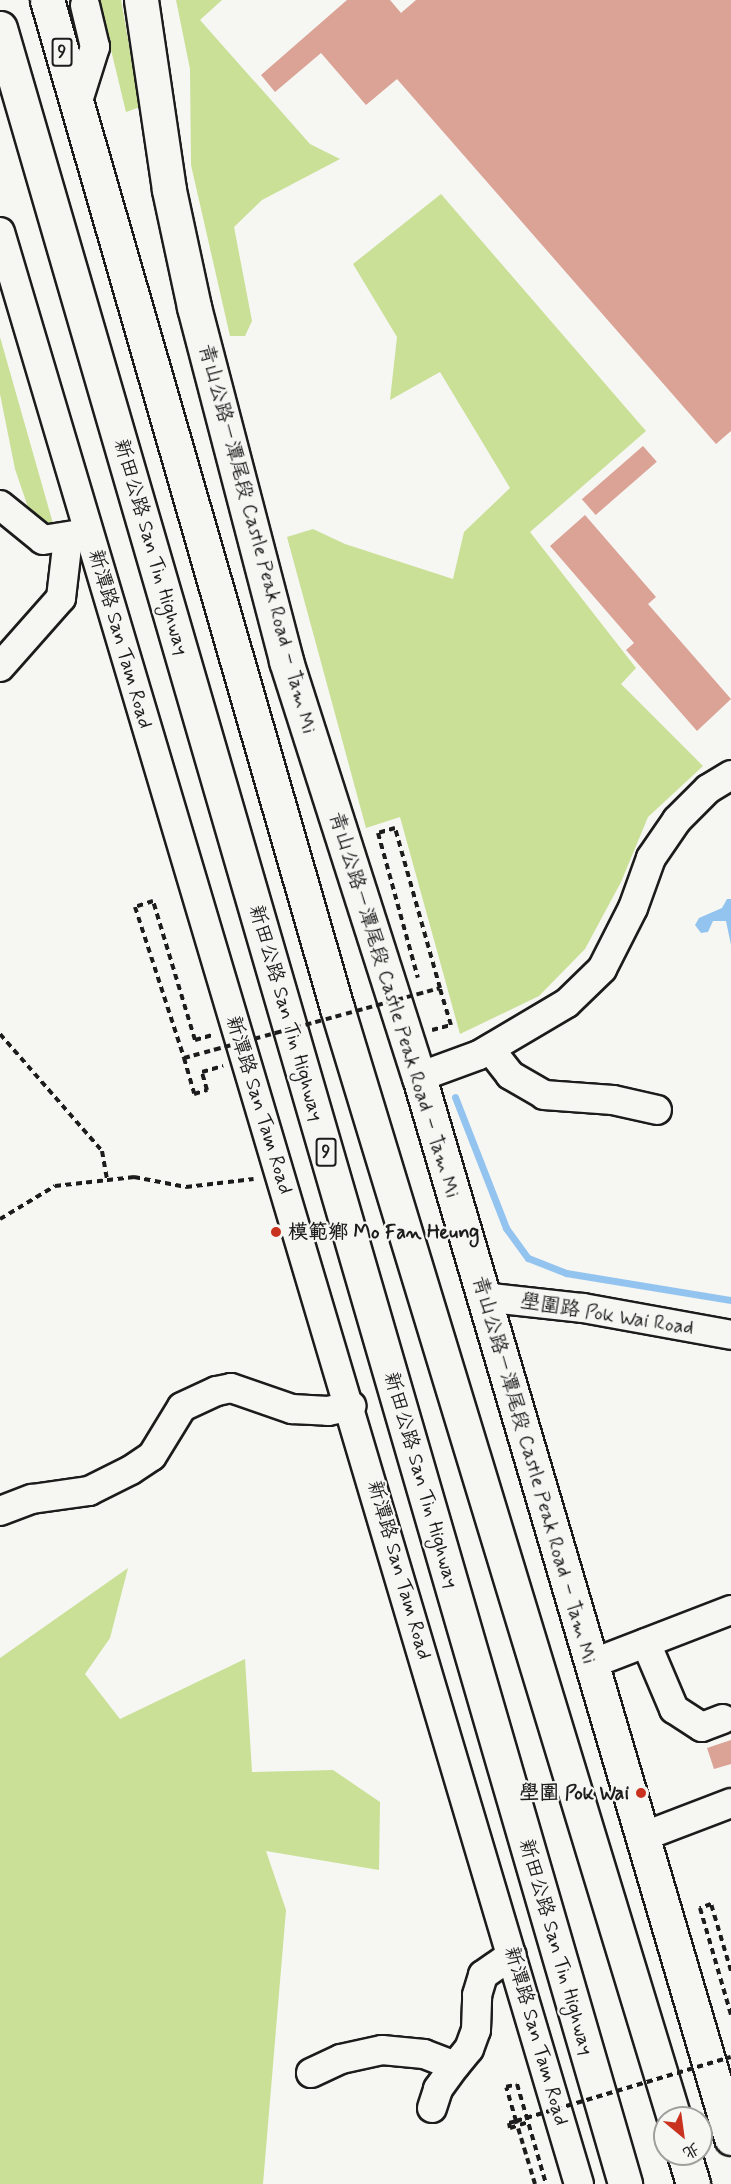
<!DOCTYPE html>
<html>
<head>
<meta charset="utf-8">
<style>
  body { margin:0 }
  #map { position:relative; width:731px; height:2184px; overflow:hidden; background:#f6f6f2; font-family:Mynerve,"LXGW WenKai TC",sans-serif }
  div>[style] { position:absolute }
  .green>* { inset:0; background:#c9e096 }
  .water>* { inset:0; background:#93c4ef }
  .stream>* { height:7px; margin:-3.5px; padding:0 3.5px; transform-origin:3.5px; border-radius:3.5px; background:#93c4ef }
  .building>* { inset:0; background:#dba296; transform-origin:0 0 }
  .path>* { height:4px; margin-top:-2px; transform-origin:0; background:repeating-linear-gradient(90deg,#1c1c1c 0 6px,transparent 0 10.5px) }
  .roads { filter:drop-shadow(2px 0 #1c1c1c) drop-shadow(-2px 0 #1c1c1c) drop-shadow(0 2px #1c1c1c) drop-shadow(0 -2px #1c1c1c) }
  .minor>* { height:28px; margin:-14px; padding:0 14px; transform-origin:14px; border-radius:14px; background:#f6f6f2 }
  .major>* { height:33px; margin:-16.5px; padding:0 16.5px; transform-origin:16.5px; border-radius:16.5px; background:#f6f6f2 }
  .highway>* { height:33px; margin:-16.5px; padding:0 16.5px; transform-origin:16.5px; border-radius:16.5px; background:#f6f6f2 }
  .path-bridge>* { height:4px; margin-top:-2px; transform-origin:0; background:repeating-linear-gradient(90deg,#1c1c1c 0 6px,transparent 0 10.5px) }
  .dots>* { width:16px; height:16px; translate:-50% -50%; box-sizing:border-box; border:3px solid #f6f6f2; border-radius:50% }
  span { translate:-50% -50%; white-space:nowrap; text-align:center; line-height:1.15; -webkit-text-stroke:4.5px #f6f6f2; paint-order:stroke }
  .shield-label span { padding:2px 4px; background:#f6f6f2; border:2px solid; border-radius:4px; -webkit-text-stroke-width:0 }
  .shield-label { font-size:18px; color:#1c1c1c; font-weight:700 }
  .street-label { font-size:20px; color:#1c1c1c }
  .poi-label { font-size:20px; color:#1c1c1c; font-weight:700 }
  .left { translate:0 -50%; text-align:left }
  .right { translate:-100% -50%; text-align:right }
  .north { position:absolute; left:653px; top:2106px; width:60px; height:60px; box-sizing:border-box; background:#f6f6f2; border:2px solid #9f9f9c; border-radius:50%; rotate:151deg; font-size:16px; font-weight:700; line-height:24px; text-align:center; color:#1c1c1c }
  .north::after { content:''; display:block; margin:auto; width:21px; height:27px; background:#c8321e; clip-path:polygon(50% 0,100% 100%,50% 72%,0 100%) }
</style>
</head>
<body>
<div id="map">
  <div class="green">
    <div style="clip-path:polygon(99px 0,121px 0,140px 107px,126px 112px)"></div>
    <div style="clip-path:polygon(176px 0,222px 0,200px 20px,310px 144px,340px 159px,262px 200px,234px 227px,252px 321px,245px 336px,230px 336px,191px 165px,190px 69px)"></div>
    <div style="clip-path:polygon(441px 194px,646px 431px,530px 532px,636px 668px,621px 684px,703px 766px,648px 817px,621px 882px,585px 949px,539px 996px,460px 1034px,400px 817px,366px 828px,287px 537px,313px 529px,345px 544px,453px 579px,464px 532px,510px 488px,440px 372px,390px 400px,397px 337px,353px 264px)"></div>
    <div style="clip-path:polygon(0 337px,54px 527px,31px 516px,15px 469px,0 394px)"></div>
    <div style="clip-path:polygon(128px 1568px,110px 1638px,85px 1674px,120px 1719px,245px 1659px,252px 1772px,333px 1770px,380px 1802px,379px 1870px,266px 1851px,286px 1910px,263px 2184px,0 2184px,0 1658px)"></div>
  </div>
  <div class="water">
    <div style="clip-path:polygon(727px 899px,731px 899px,731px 945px,726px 921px,713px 921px,708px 932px,701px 933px,695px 925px,699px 918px,722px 908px)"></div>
  </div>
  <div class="stream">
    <div style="left:455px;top:1097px;width:141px;rotate:68.7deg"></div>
    <div style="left:506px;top:1228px;width:37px;rotate:54deg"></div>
    <div style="left:528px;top:1258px;width:41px;rotate:21.5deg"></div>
    <div style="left:566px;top:1273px;width:167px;rotate:9.3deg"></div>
  </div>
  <div class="building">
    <div style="clip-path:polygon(347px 0,390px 0,401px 13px,416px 0,731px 0,731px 431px,716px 444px,397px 79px,366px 105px,321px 53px,275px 92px,261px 75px)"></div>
    <div style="left:643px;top:446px;width:21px;height:81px;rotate:49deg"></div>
    <div style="clip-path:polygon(585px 515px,656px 597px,648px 604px,731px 699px,697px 731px,626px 650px,634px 643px,550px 546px)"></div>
    <div style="clip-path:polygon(731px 1740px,731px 1764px,714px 1769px,707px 1748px)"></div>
  </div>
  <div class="path">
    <div style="left:432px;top:1030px;width:20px;rotate:-15deg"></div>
    <div style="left:451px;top:1025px;width:39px;rotate:-107deg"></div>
    <div style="left:0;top:1034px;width:155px;rotate:48.9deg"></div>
    <div style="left:102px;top:1151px;width:29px;rotate:80deg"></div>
    <div style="left:195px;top:1040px;width:19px;rotate:-16deg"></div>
    <div style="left:184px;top:1058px;width:37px;rotate:74deg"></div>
    <div style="left:194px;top:1094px;width:14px;rotate:-17deg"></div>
    <div style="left:207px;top:1090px;width:19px;rotate:-106deg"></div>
    <div style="left:202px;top:1072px;width:22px;rotate:-16deg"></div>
    <div style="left:0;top:1219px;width:64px;rotate:-31deg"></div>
    <div style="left:55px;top:1186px;width:80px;rotate:-6.5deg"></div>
    <div style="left:134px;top:1177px;width:53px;rotate:10.9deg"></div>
    <div style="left:186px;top:1187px;width:68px;rotate:-6.7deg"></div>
    <div style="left:731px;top:1971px;width:70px;rotate:-106.6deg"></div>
    <div style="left:711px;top:1904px;width:12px;rotate:160deg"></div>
    <div style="left:700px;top:1908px;width:111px;rotate:73.8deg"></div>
    <div style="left:509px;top:2123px;width:7px;rotate:-16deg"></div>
    <div style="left:516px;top:2121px;width:35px;rotate:-106deg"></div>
    <div style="left:506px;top:2087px;width:11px;rotate:-15deg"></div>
    <div style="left:517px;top:2084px;width:104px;rotate:73.8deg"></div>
    <div style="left:509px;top:2123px;width:5px;rotate:79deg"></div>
    <div style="left:510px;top:2128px;width:19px;rotate:-18deg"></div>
  </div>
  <div class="roads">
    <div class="minor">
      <div style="left:77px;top:104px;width:60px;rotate:-72.5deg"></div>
      <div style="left:95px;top:47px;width:43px;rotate:-103.4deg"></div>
      <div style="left:0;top:232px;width:2036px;rotate:73.48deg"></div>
      <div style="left:0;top:505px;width:55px;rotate:39.1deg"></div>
      <div style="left:43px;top:540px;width:44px;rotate:-9.2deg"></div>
      <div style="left:0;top:667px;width:92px;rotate:-48.5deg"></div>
      <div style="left:61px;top:598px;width:60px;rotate:-83.3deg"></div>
      <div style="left:490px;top:1049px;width:33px;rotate:52deg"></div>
      <div style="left:510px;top:1075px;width:39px;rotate:30deg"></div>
      <div style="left:544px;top:1095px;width:69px;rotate:4.1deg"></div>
      <div style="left:613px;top:1100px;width:45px;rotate:12.8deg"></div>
      <div style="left:419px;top:1077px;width:64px;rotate:-20.1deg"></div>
      <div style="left:479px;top:1055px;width:102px;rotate:-30.6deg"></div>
      <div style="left:567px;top:1003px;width:49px;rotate:-44.2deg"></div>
      <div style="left:602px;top:969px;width:68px;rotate:-63.1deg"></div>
      <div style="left:633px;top:908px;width:53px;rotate:-70.2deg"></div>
      <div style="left:651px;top:858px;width:46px;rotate:-55.6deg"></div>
      <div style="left:677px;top:820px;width:44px;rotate:-45deg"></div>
      <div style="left:708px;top:789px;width:27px;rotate:-31deg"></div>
      <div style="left:483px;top:1297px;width:101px;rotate:6.3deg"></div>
      <div style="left:583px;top:1308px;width:150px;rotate:10.3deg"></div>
      <div style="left:0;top:1511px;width:34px;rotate:-21deg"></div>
      <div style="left:32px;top:1499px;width:58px;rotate:-8deg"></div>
      <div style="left:89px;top:1491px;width:47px;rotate:-26.6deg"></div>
      <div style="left:131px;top:1470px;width:25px;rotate:-34deg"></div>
      <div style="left:152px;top:1456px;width:57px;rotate:-58.5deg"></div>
      <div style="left:182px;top:1407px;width:38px;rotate:-25deg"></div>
      <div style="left:217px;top:1391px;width:14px;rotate:-12deg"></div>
      <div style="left:231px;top:1388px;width:65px;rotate:19deg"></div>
      <div style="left:292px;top:1409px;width:36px;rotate:3deg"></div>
      <div style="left:328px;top:1411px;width:24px;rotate:-12deg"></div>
      <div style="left:646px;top:1643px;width:72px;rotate:67deg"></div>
      <div style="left:674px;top:1709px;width:33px;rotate:33deg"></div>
      <div style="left:702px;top:1727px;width:22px;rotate:-21deg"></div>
      <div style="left:591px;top:1664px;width:150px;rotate:-21.1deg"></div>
      <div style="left:642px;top:1837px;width:95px;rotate:-20.9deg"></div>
      <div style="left:311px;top:2073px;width:33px;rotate:-25deg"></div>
      <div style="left:341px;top:2059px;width:42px;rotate:-12.4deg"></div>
      <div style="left:382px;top:2050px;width:42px;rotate:5.4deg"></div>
      <div style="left:424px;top:2054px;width:33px;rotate:21deg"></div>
      <div style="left:455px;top:2066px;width:22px;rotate:-51deg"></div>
      <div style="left:469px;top:2049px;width:20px;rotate:-70deg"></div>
      <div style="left:476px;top:2030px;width:35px;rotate:-88deg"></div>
      <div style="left:477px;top:1995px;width:21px;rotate:-73deg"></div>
      <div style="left:483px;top:1975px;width:35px;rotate:-35deg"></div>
      <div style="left:432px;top:2108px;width:20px;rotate:-72deg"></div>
      <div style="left:438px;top:2089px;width:29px;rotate:-54deg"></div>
    </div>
    <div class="major">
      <div style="left:141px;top:0;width:192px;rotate:81.6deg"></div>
      <div style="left:169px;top:190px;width:120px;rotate:77.9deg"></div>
      <div style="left:194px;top:307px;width:366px;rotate:75.4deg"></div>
      <div style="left:286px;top:661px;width:437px;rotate:72.3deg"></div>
      <div style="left:419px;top:1077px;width:1106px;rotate:73.61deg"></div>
    </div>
    <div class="highway">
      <div style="left:47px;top:0;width:1049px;rotate:73.95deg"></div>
      <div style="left:337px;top:1008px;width:1160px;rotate:73.11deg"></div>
      <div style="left:0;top:28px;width:2245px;rotate:73.83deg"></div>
      <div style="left:684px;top:2154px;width:31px;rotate:73deg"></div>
    </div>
  </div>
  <div class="path-bridge">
    <div style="left:195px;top:1040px;width:145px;rotate:-106.8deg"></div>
    <div style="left:153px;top:901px;width:19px;rotate:162deg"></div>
    <div style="left:135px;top:907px;width:159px;rotate:72deg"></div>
    <div style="left:184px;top:1058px;width:265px;rotate:-15.3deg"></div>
    <div style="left:440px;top:988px;width:166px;rotate:-105.7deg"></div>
    <div style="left:395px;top:828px;width:18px;rotate:164deg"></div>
    <div style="left:378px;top:833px;width:150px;rotate:74.6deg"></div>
    <div style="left:535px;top:2184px;width:66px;rotate:-106.8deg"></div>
    <div style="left:516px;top:2121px;width:224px;rotate:-16.6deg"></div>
  </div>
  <div class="dots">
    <div style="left:276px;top:1232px;background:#c8321e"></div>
    <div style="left:641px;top:1793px;background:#c8321e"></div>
  </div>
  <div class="shield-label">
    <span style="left:62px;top:52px">9</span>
    <span style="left:326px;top:1152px">9</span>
  </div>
  <div class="street-label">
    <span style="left:257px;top:539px;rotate:75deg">青山公路－潭尾段 Castle Peak Road – Tam Mi</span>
    <span style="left:151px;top:547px;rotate:74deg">新田公路 San Tin Highway</span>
    <span style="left:120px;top:639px;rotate:74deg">新潭路 San Tam Road</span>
    <span style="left:394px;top:1005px;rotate:73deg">青山公路－潭尾段 Castle Peak Road – Tam Mi</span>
    <span style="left:286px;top:1013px;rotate:74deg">新田公路 San Tin Highway</span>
    <span style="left:259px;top:1105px;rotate:73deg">新潭路 San Tam Road</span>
    <span style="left:607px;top:1315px;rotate:9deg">壆圍路 Pok Wai Road</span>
    <span style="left:534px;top:1470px;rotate:74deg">青山公路－潭尾段 Castle Peak Road – Tam Mi</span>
    <span style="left:421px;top:1480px;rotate:74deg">新田公路 San Tin Highway</span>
    <span style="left:399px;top:1570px;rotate:74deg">新潭路 San Tam Road</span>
    <span style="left:556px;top:1947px;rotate:74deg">新田公路 San Tin Highway</span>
    <span style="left:536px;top:2036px;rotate:74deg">新潭路 San Tam Road</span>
  </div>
  <div class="poi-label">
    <span class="left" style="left:288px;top:1232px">模範鄉 Mo Fan Heung</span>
    <span class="right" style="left:629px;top:1793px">壆圍 Pok Wai</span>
  </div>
  <div class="north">北</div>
</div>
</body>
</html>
